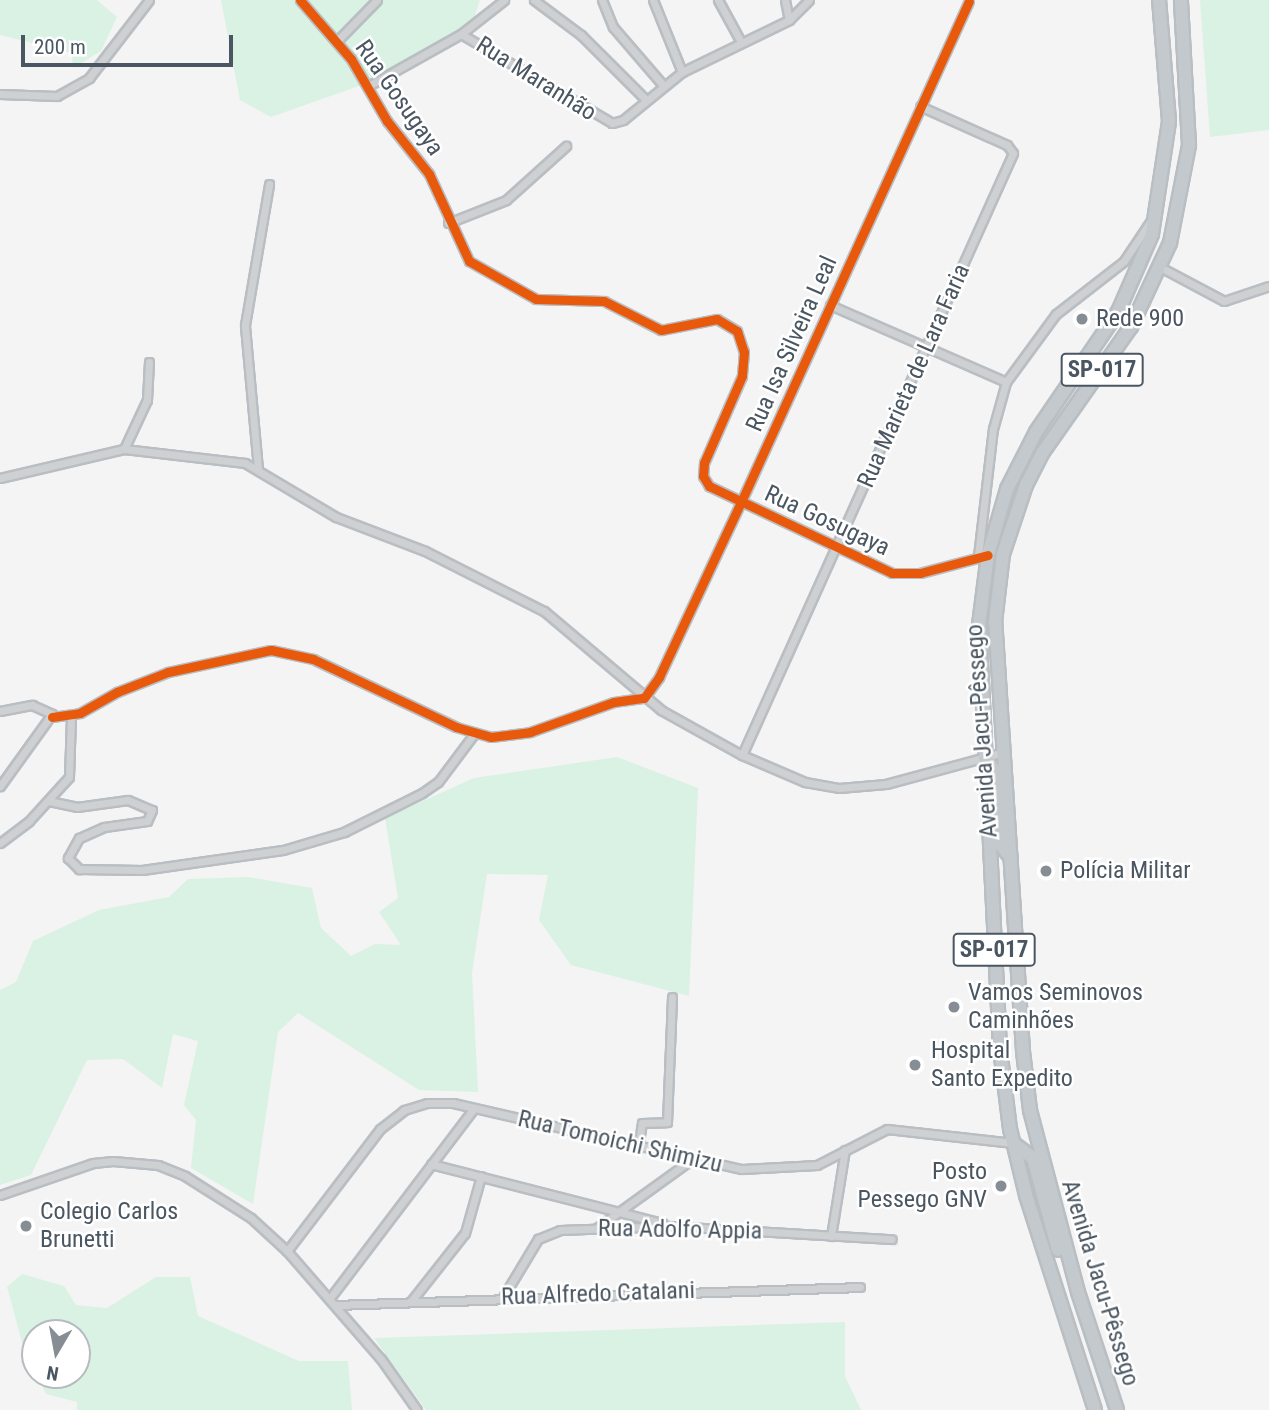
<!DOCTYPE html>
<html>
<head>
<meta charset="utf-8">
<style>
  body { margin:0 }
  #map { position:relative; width:1269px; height:1410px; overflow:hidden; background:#f4f4f4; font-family:"Roboto Condensed",sans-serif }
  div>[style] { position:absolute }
  .green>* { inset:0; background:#d9f2e3 }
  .roads { filter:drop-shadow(2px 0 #b9bec3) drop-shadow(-2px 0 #b9bec3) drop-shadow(0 2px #b9bec3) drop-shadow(0 -2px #b9bec3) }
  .minor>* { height:7px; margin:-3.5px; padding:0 3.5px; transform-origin:3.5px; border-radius:3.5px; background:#ced0d2 }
  .trunk>* { height:12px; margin:-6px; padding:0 6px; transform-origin:6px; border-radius:6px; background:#c4c9cd }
  .cycleway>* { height:9px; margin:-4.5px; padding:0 4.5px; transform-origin:4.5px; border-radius:4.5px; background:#e8590c }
  .dots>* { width:19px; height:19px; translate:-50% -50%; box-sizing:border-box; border:4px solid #fff; border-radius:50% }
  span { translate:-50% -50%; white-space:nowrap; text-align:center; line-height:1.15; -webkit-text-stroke:5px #fff; paint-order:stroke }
  .shield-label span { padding:2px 5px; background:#fff; border:2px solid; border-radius:5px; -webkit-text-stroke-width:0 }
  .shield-label { font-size:23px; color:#4a5661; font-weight:700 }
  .street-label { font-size:24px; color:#4a5661 }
  .poi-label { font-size:24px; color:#4a5661 }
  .left { translate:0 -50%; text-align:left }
  .right { translate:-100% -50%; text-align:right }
  .north { position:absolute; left:21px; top:1319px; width:70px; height:70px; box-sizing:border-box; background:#fff; border:2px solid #b7bbc0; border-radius:50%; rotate:190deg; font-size:19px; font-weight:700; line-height:28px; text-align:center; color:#4a5661 }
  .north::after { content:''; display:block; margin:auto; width:24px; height:32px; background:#868d94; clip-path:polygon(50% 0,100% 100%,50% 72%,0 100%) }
  .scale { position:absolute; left:21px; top:35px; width:212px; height:32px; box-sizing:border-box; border:4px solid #4a5661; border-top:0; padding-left:9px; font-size:21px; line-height:24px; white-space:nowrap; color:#4a5661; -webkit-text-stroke:5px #fff; paint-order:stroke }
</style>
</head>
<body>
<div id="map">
  <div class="green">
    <div style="clip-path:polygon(0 0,97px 0,117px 17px,101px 51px,73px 68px,72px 53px,0 35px)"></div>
    <div style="clip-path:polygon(221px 0,480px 0,473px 21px,373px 81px,271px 117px,240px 100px)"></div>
    <div style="clip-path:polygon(1200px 0,1269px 0,1269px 130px,1210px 137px)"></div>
    <div style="clip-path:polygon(617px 757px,698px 788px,689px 996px,571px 965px,539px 920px,548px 875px,487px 874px,472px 973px,478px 1092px,419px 1090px,298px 1013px,278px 1032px,253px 1204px,191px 1168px,196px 1120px,184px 1105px,198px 1041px,173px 1034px,162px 1088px,123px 1059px,87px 1060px,31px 1175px,0 1185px,0 990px,16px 982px,33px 941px,99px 910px,169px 897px,188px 879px,248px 877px,312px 888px,321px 928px,351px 956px,375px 944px,401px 945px,379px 912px,398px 898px,385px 818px,474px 778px)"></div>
    <div style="clip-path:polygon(22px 1274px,64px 1286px,76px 1305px,107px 1308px,156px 1277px,190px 1277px,198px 1316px,299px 1361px,348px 1361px,352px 1410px,77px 1410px,77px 1402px,46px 1394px,37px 1375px,77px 1375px,77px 1333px,35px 1333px,35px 1371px,23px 1346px,7px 1287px)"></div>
    <div style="clip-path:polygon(845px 1322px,845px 1376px,861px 1410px,426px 1410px,374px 1338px)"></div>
  </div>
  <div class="roads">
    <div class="minor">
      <div style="left:300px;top:0;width:78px;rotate:49.2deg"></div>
      <div style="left:351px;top:59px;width:72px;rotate:59.9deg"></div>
      <div style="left:387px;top:121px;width:68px;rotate:51.6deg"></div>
      <div style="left:429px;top:174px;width:96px;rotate:65.3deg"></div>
      <div style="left:469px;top:261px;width:77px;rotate:29.6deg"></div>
      <div style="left:536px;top:299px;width:68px;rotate:1.7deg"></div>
      <div style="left:604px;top:301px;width:64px;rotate:27deg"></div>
      <div style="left:661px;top:330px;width:57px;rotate:-11.1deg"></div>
      <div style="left:717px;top:319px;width:23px;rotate:31deg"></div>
      <div style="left:737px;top:331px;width:22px;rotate:72deg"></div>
      <div style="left:744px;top:352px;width:24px;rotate:95deg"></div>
      <div style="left:742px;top:376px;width:95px;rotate:113.6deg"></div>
      <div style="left:704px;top:463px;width:13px;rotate:94deg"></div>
      <div style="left:703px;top:476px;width:12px;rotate:59deg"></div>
      <div style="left:709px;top:486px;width:203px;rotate:25.4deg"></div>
      <div style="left:892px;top:573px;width:28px"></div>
      <div style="left:920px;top:573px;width:70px;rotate:-14.8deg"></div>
      <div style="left:534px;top:0;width:59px;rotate:36.7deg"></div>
      <div style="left:581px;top:35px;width:91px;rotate:45deg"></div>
      <div style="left:602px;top:0;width:29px;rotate:68deg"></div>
      <div style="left:613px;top:27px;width:75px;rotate:49.3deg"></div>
      <div style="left:653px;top:0;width:78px;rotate:68.1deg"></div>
      <div style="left:718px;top:0;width:48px;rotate:61.3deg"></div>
      <div style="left:785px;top:0;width:20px;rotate:79deg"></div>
      <div style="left:789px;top:20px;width:28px;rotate:-45deg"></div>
      <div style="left:461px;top:34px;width:175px;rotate:30.5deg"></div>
      <div style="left:612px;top:123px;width:11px;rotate:-15deg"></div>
      <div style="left:623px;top:120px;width:76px;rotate:-39.1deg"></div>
      <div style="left:682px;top:72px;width:119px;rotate:-25.9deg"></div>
      <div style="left:337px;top:41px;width:57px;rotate:-45.7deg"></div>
      <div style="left:370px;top:85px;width:104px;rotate:-29.3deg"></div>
      <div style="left:461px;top:34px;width:55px;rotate:-38.3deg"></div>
      <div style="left:0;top:94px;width:57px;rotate:2deg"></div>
      <div style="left:57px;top:96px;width:37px;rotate:-29deg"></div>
      <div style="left:89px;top:78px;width:98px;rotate:-52.4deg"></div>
      <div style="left:448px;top:223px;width:62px;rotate:-21.6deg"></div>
      <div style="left:506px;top:200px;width:81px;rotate:-42deg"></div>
      <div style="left:1162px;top:268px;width:70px;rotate:28deg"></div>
      <div style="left:1224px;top:301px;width:47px;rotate:-18.4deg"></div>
      <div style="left:830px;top:305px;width:192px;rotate:23.6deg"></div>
      <div style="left:124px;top:449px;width:54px;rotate:-64.9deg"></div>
      <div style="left:147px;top:400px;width:38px;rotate:-87deg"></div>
      <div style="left:258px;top:469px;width:145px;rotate:-95.2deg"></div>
      <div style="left:245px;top:325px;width:143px;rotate:-80.3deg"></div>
      <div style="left:0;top:478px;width:127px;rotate:-13.2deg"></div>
      <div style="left:124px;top:449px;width:122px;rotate:6.6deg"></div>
      <div style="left:245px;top:463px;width:106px;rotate:30.7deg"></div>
      <div style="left:336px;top:517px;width:95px;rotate:20.9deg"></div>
      <div style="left:425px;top:551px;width:133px;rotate:26.8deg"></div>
      <div style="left:544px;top:611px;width:153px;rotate:40.2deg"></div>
      <div style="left:661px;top:710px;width:93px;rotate:29.1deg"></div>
      <div style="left:742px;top:755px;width:69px;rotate:23.2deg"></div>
      <div style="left:805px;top:782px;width:35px;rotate:10deg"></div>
      <div style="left:839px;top:788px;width:47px;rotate:-4.9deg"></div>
      <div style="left:886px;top:784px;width:122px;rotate:-15.2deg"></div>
      <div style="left:978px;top:556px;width:128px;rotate:-83.3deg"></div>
      <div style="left:993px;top:429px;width:49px;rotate:-74.5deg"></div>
      <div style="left:1006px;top:382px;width:84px;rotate:-53.7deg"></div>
      <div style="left:1056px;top:314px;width:86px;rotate:-37.9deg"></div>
      <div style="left:1124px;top:261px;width:47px;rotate:-56.3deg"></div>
      <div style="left:0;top:711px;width:33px;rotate:-11deg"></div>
      <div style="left:32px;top:705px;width:22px;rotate:24deg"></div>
      <div style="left:52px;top:714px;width:89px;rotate:125.8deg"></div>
      <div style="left:52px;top:717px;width:28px;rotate:-8deg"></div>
      <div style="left:80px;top:713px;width:43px;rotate:-29.6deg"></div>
      <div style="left:117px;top:692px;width:55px;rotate:-21.4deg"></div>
      <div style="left:168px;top:672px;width:105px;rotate:-12.1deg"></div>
      <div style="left:271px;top:650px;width:43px;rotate:12.1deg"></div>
      <div style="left:313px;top:659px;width:158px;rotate:25.4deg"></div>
      <div style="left:456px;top:727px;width:36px;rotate:16deg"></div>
      <div style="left:491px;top:737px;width:39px;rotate:-7deg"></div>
      <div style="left:530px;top:732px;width:89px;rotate:-19.7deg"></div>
      <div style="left:614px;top:702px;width:30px;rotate:-8deg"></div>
      <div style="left:644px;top:698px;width:26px;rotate:-54deg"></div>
      <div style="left:659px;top:677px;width:193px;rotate:-64.9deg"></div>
      <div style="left:741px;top:502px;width:550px;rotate:-65.53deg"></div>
      <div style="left:742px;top:755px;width:660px;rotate:-65.76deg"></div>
      <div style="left:1013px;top:153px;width:10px;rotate:-127deg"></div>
      <div style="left:1007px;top:145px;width:95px;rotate:-155.9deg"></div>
      <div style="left:49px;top:801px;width:29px;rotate:12deg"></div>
      <div style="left:77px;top:807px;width:51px;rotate:-7.8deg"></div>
      <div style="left:128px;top:800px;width:26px;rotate:23deg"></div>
      <div style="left:152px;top:810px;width:12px;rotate:114deg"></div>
      <div style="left:147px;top:821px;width:43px;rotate:172.1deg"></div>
      <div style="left:104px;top:827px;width:27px;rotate:156deg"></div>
      <div style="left:79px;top:838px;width:23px;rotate:119deg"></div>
      <div style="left:68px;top:858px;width:16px;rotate:45deg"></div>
      <div style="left:79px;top:869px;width:63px;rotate:0.9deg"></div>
      <div style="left:142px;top:870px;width:142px;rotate:-8.1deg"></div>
      <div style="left:283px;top:850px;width:64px;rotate:-16.4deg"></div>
      <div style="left:344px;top:832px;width:87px;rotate:-26.6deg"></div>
      <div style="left:422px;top:793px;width:19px;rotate:-35deg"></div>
      <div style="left:438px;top:782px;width:60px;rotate:-53.1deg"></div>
      <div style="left:0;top:843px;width:36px;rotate:-37deg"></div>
      <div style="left:29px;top:821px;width:59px;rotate:-47.7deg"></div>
      <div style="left:69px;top:777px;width:61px;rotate:-88.1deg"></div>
      <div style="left:638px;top:1148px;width:25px;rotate:-81deg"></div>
      <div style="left:642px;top:1123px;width:25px;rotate:-2deg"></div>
      <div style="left:667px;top:1122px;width:125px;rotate:-87.7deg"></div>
      <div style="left:431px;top:1164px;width:239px;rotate:14.3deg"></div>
      <div style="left:0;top:1195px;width:98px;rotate:-19deg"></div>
      <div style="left:93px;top:1163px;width:20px;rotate:-6deg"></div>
      <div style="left:113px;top:1161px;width:45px;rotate:5.1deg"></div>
      <div style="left:158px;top:1165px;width:29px;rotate:22deg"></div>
      <div style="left:185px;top:1176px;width:78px;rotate:32.5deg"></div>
      <div style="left:251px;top:1218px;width:49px;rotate:42.5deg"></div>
      <div style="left:287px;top:1251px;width:143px;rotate:49deg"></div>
      <div style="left:381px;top:1359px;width:62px;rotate:54.8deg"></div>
      <div style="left:598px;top:1227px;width:115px;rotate:-35.8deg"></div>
      <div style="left:831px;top:1236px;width:87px;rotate:-80.8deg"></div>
      <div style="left:287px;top:1251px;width:153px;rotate:-52.7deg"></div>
      <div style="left:380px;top:1129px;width:31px;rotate:-38deg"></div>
      <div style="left:404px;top:1110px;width:24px;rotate:-17deg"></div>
      <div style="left:427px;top:1103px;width:26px"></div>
      <div style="left:453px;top:1103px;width:296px;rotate:12.9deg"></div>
      <div style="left:742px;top:1169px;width:75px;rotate:-3.1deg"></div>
      <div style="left:817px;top:1165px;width:79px;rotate:-27.2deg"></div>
      <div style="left:887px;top:1129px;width:127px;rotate:6.3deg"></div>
      <div style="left:503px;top:1297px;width:68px;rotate:-58.9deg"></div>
      <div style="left:538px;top:1239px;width:24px;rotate:-22deg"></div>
      <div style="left:560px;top:1230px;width:110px;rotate:-2.1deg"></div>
      <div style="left:670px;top:1226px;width:222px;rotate:3.4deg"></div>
      <div style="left:330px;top:1298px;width:238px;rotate:-52.8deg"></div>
      <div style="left:412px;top:1300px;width:85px;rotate:-51.7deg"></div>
      <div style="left:465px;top:1233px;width:59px;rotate:-74.3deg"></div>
      <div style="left:335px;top:1305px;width:525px;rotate:-1.96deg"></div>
    </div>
    <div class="trunk">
      <div style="left:985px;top:757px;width:18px;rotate:56deg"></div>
      <div style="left:995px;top:772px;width:73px;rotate:85.3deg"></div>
      <div style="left:1001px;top:845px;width:16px;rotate:52deg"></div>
      <div style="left:1013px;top:1143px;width:25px;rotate:37deg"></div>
      <div style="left:1033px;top:1158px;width:95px;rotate:74.8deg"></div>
      <div style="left:1095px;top:1410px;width:226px;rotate:-107.8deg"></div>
      <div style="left:1026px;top:1195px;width:68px;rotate:-103.6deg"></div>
      <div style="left:1010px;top:1129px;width:81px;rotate:-97.1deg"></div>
      <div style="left:1000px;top:1049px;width:425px;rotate:-92.8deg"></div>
      <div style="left:979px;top:625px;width:71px;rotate:-82.7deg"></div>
      <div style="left:988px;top:555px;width:69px;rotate:-73.9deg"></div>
      <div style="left:1007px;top:489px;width:64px;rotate:-63deg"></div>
      <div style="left:1036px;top:432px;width:145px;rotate:-55.7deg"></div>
      <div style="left:1118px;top:312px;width:85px;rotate:-66.4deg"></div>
      <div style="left:1152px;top:234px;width:114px;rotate:-81.4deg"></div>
      <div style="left:1169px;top:121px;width:121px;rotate:-94.7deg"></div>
      <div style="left:1117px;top:1410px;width:124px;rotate:-108.3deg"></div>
      <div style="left:1078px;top:1292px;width:188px;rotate:-104.8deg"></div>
      <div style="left:1030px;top:1110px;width:59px;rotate:-96.8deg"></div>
      <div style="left:1023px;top:1051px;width:430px;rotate:-93.7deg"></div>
      <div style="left:995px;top:622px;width:68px;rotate:-83.3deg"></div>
      <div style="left:1003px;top:554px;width:73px;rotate:-71.6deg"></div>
      <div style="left:1026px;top:485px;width:37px;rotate:-63deg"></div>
      <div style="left:1043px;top:452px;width:153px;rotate:-54.9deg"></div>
      <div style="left:1131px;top:327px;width:93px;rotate:-65.1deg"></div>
      <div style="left:1170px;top:243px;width:100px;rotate:-79deg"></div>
      <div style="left:1189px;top:145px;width:145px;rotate:-93.2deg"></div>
    </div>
  </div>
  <div class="cycleway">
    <div style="left:300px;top:0;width:78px;rotate:49.2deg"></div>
    <div style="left:351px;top:59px;width:72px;rotate:59.9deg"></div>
    <div style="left:387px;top:121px;width:68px;rotate:51.6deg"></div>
    <div style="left:429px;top:174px;width:96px;rotate:65.3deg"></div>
    <div style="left:469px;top:261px;width:77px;rotate:29.6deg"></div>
    <div style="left:536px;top:299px;width:68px;rotate:1.7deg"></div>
    <div style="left:604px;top:301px;width:64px;rotate:27deg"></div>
    <div style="left:661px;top:330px;width:57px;rotate:-11.1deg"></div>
    <div style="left:717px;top:319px;width:23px;rotate:31deg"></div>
    <div style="left:737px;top:331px;width:22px;rotate:72deg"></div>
    <div style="left:744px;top:352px;width:24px;rotate:95deg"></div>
    <div style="left:742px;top:376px;width:95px;rotate:113.6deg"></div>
    <div style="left:704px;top:463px;width:13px;rotate:94deg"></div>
    <div style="left:703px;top:476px;width:12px;rotate:59deg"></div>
    <div style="left:709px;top:486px;width:203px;rotate:25.4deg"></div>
    <div style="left:892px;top:573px;width:28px"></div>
    <div style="left:920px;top:573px;width:70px;rotate:-14.8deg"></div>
    <div style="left:52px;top:717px;width:28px;rotate:-8deg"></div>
    <div style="left:80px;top:713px;width:43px;rotate:-29.6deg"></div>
    <div style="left:117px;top:692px;width:55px;rotate:-21.4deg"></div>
    <div style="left:168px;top:672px;width:105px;rotate:-12.1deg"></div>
    <div style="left:271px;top:650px;width:43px;rotate:12.1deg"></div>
    <div style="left:313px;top:659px;width:158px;rotate:25.4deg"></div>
    <div style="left:456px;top:727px;width:36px;rotate:16deg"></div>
    <div style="left:491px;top:737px;width:39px;rotate:-7deg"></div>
    <div style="left:530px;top:732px;width:89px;rotate:-19.7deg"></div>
    <div style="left:614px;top:702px;width:30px;rotate:-8deg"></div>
    <div style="left:644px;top:698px;width:26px;rotate:-54deg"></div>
    <div style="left:659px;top:677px;width:193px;rotate:-64.9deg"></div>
    <div style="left:741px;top:502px;width:550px;rotate:-65.53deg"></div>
  </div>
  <div class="dots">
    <div style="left:1082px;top:319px;background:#868d94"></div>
    <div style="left:1046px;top:871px;background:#868d94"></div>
    <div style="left:954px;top:1007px;background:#868d94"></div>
    <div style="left:915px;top:1065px;background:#868d94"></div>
    <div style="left:1001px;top:1186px;background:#868d94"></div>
    <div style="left:26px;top:1226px;background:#868d94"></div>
  </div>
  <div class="shield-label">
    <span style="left:1102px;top:370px">SP-017</span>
    <span style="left:994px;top:950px">SP-017</span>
  </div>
  <div class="street-label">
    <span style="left:536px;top:79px;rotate:32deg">Rua Maranhão</span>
    <span style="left:399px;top:98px;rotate:55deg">Rua Gosugaya</span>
    <span style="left:792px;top:344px;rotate:-66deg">Rua Isa Silveira Leal</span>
    <span style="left:914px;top:376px;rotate:-66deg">Rua Marieta de Lara Faria</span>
    <span style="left:827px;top:521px;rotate:25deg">Rua Gosugaya</span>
    <span style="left:982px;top:731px;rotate:-94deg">Avenida Jacu-Pêssego</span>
    <span style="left:620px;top:1142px;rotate:13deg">Rua Tomoichi Shimizu</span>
    <span style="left:680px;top:1230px;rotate:1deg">Rua Adolfo Appia</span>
    <span style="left:1100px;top:1283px;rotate:73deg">Avenida Jacu-Pêssego</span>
    <span style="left:598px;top:1294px;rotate:-2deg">Rua Alfredo Catalani</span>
  </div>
  <div class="poi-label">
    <span class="left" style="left:1096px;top:319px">Rede 900</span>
    <span class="left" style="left:1060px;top:871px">Polícia Militar</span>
    <span class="left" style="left:968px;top:1007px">Vamos Seminovos<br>Caminhões</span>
    <span class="left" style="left:931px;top:1065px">Hospital<br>Santo Expedito</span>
    <span class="right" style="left:987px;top:1186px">Posto<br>Pessego GNV</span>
    <span class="left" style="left:40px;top:1226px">Colegio Carlos<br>Brunetti</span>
  </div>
  <div class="north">N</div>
  <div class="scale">200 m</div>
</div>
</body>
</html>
